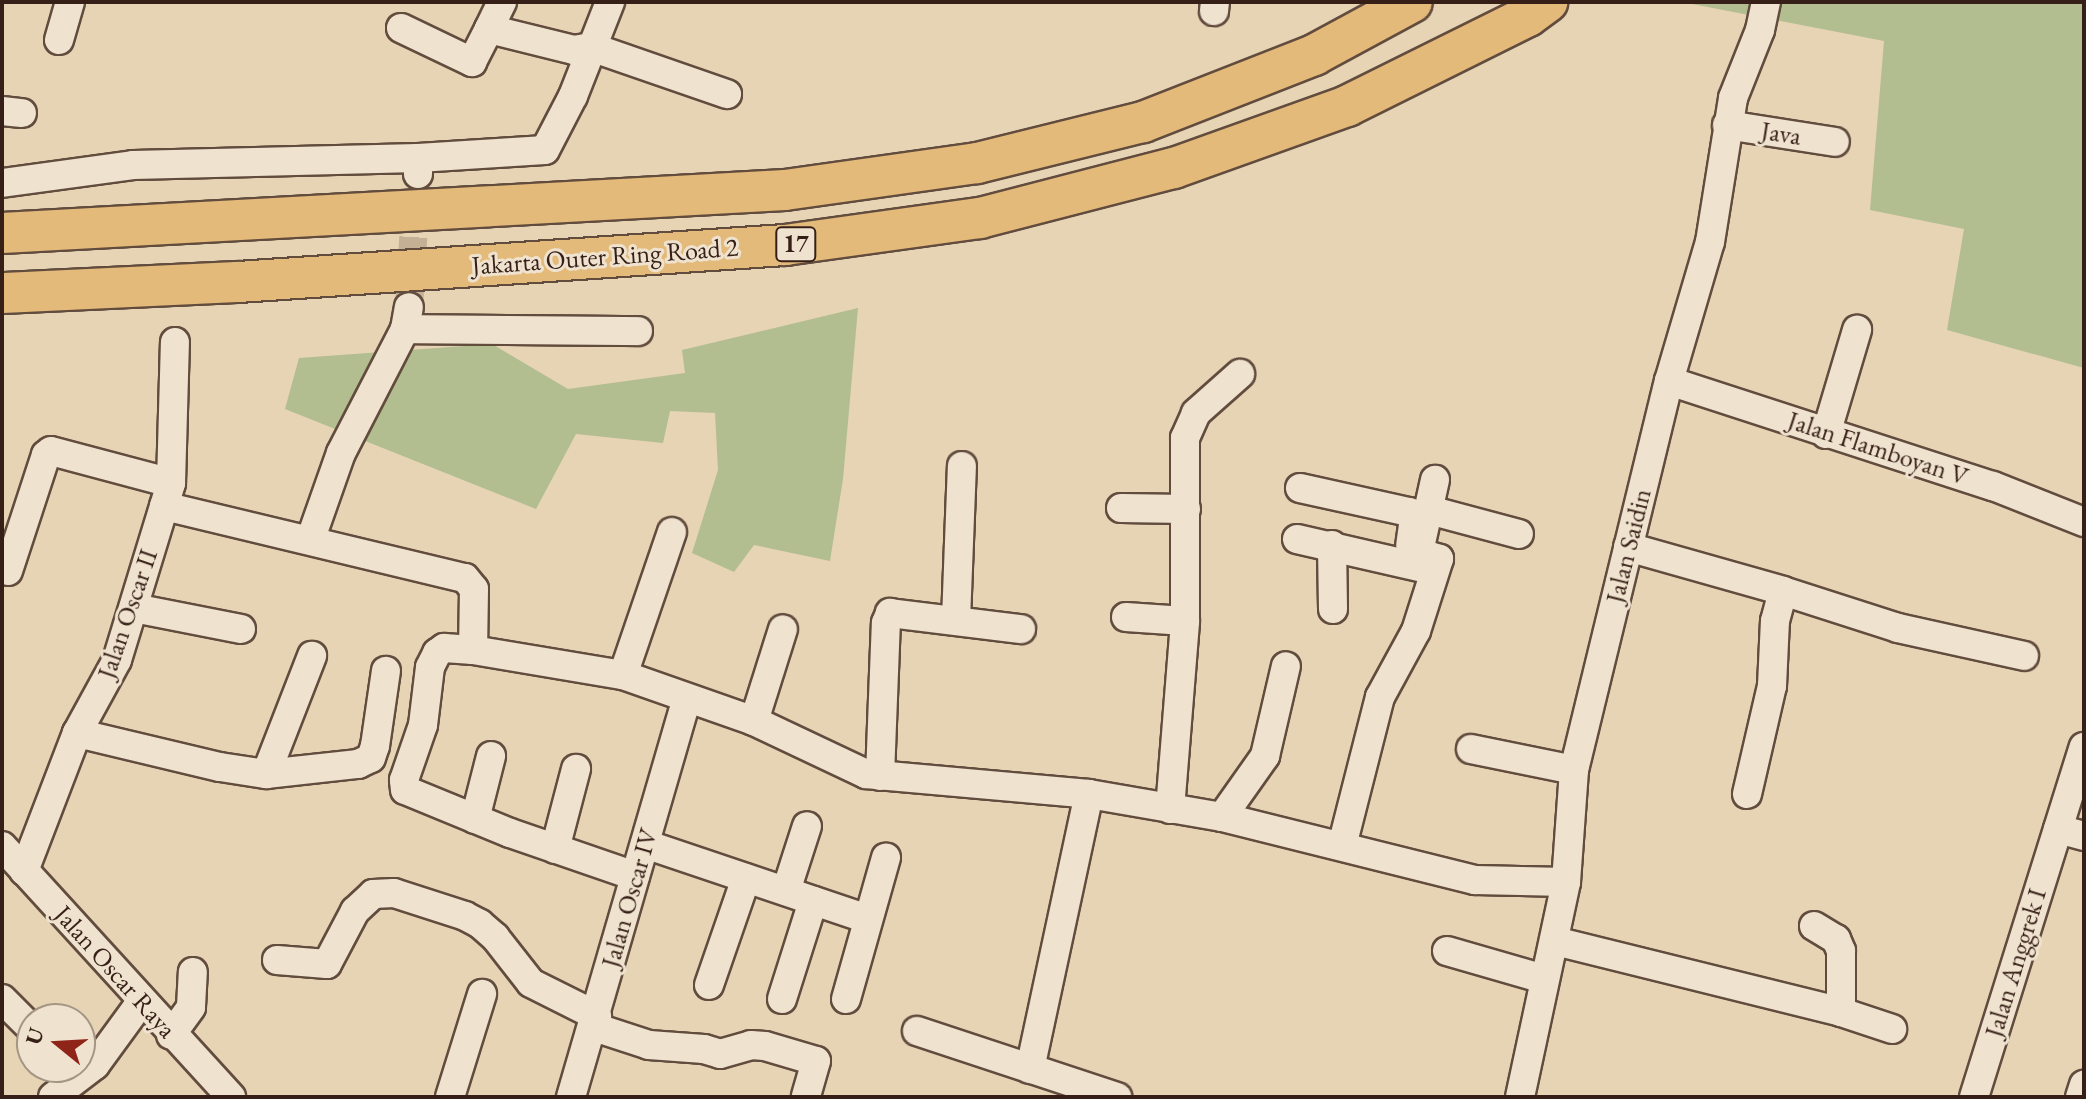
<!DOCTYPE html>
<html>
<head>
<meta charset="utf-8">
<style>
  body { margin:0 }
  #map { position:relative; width:2086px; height:1099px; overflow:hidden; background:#e7d4b5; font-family:"EB Garamond",serif }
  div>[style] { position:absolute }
  .green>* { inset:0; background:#b2bd90 }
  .minor-tunnel>* { height:28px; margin-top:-14px; transform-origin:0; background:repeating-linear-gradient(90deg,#c4b095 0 28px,transparent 0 42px) }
  .roads { filter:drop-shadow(2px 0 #624c3e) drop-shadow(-2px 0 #624c3e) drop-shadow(0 2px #624c3e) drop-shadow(0 -2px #624c3e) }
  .minor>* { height:28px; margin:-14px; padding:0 14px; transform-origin:14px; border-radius:14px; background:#efe3cf }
  .highway>* { height:40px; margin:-20px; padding:0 20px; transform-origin:20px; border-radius:20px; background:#e4ba7a }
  span { translate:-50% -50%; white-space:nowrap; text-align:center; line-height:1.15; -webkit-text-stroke:6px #efe3cf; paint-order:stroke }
  .shield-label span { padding:2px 6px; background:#efe3cf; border:2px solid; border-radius:6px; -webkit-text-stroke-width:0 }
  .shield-label { font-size:24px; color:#361f16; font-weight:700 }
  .street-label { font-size:26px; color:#361f16 }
  .frame { position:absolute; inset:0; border:4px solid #361f16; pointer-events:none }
  .north { position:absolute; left:16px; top:1003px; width:80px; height:80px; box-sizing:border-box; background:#efe3cf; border:2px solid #a59585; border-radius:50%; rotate:288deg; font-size:22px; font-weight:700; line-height:32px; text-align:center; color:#361f16 }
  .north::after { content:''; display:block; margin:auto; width:28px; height:36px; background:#8f2418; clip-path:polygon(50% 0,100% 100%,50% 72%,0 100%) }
</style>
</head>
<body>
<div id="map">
  <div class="green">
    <div style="clip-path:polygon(2084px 2px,2084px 368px,1947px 330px,1964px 229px,1870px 210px,1884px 41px,1687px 3px)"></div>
    <div style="clip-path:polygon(858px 308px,843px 479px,830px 561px,754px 545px,734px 572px,692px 553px,718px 470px,715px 413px,670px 411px,663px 443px,576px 434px,536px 509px,285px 409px,299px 358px,492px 344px,568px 389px,685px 373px,682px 350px)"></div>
  </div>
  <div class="minor-tunnel">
    <div style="left:409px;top:307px;width:115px;rotate:-86.5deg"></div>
  </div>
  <div class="roads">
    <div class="minor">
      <div style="left:502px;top:2px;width:30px;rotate:116deg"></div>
      <div style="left:489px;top:29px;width:88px;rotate:13.9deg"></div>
      <div style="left:574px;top:50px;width:17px;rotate:-10deg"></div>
      <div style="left:591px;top:47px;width:144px;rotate:19.1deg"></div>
      <div style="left:1214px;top:11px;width:9px;rotate:-84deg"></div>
      <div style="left:401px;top:28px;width:79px;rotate:25.6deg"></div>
      <div style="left:472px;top:62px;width:37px;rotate:-63deg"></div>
      <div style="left:59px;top:40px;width:40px;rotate:-74deg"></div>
      <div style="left:2px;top:111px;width:20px;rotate:6deg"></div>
      <div style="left:1727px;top:125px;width:109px;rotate:8.9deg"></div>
      <div style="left:418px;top:174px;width:16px;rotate:-90deg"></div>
      <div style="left:418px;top:158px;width:127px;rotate:-3.6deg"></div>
      <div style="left:545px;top:150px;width:61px;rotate:-62.6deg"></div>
      <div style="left:573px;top:96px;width:101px;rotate:-68.5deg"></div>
      <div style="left:2px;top:183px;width:132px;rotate:-7.8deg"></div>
      <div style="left:133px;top:165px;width:285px;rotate:-1.4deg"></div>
      <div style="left:405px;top:329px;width:233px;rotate:0.5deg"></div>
      <div style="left:1669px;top:381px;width:341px;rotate:18deg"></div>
      <div style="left:1993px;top:486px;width:98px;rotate:21.6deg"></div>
      <div style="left:1826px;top:434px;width:109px;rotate:-73.4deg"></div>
      <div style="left:1300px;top:488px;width:112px;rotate:12.4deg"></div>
      <div style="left:1409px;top:512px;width:8px;rotate:50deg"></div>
      <div style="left:1414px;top:518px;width:27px;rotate:98deg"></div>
      <div style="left:164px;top:506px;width:309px;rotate:13.5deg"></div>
      <div style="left:465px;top:578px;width:14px;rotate:51deg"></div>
      <div style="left:474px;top:589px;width:61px;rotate:90.9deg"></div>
      <div style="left:1121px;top:508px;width:65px;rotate:0.9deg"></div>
      <div style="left:1429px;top:510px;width:93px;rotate:14.9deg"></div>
      <div style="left:311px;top:538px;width:90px;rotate:-70.6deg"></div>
      <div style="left:341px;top:453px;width:140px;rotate:-62.7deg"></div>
      <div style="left:405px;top:329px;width:22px;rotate:-80deg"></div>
      <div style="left:1297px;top:539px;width:139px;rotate:12.9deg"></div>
      <div style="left:1332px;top:545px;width:64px;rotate:89.1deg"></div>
      <div style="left:1628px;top:547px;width:161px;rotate:15.8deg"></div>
      <div style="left:1783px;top:591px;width:121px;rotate:17.8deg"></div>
      <div style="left:1898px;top:628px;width:129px;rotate:12.5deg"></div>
      <div style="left:8px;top:571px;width:122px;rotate:-71.9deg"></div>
      <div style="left:46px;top:455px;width:6px;rotate:-39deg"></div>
      <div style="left:51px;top:451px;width:124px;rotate:14.9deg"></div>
      <div style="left:134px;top:608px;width:109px;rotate:11.1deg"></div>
      <div style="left:1126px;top:617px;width:59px;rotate:3.9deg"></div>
      <div style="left:956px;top:620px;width:154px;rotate:-87.8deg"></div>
      <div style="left:623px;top:675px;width:151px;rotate:-71.1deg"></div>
      <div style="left:754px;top:721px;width:96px;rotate:-72.5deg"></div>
      <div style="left:77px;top:733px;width:147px;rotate:13.4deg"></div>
      <div style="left:220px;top:767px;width:47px;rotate:8.7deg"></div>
      <div style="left:266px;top:774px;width:93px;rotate:-6.2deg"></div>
      <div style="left:358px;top:764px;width:14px;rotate:-25deg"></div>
      <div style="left:371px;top:758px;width:13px;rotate:-72deg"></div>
      <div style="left:375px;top:746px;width:76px;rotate:-81.7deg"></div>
      <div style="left:1471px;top:749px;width:105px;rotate:11.5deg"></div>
      <div style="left:266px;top:774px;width:127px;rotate:-68.7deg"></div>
      <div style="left:880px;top:776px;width:153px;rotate:-87.8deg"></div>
      <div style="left:886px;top:623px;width:11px;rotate:-68deg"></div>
      <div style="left:890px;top:613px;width:132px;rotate:7deg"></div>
      <div style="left:1747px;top:794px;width:111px;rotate:-77deg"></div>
      <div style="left:1772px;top:686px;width:65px;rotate:-87.4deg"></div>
      <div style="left:1775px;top:621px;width:31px;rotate:-75deg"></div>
      <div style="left:1170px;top:809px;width:189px;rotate:-85.4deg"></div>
      <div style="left:1185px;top:621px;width:183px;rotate:-90deg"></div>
      <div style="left:1185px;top:438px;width:27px;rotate:-66deg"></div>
      <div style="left:1196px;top:413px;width:59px;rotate:-41.6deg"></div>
      <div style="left:1222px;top:817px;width:75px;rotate:-54.8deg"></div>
      <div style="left:1265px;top:756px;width:92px;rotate:-76.9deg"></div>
      <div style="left:475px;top:819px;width:65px;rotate:-75.7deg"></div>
      <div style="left:2058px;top:829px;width:27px;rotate:15deg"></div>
      <div style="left:645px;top:844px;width:235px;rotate:18.6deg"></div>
      <div style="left:2px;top:846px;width:340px;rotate:47.6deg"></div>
      <div style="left:1342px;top:846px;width:154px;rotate:-75.7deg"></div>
      <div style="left:1380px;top:697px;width:75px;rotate:-61.4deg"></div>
      <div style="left:1416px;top:631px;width:76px;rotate:-72.3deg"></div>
      <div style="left:1439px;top:559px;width:21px;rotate:-161deg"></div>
      <div style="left:1419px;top:552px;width:74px;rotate:-77.5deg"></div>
      <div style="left:555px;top:849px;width:83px;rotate:-75.3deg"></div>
      <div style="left:24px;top:871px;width:148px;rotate:-69deg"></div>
      <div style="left:77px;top:733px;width:83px;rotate:-61.3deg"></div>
      <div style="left:117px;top:660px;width:185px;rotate:-73deg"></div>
      <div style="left:171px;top:483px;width:141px;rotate:-88.4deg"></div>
      <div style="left:635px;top:876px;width:132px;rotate:-161deg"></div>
      <div style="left:510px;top:833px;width:113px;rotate:-157.7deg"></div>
      <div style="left:405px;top:790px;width:10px;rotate:-96deg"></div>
      <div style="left:404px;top:780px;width:58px;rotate:-70.9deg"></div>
      <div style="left:423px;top:725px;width:58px;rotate:-83.1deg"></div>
      <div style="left:430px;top:667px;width:16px;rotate:-63deg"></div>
      <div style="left:437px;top:653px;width:9px;rotate:-36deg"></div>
      <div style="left:444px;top:648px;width:29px;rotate:4deg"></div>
      <div style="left:473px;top:650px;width:152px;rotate:9.5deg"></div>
      <div style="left:623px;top:675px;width:139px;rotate:19.3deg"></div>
      <div style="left:754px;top:721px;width:124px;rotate:25.3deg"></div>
      <div style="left:866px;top:774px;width:224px;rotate:5.1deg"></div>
      <div style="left:1089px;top:794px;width:135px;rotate:9.8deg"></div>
      <div style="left:1222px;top:817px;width:261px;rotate:14deg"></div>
      <div style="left:1475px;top:880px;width:91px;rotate:1.3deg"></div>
      <div style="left:786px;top:891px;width:68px;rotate:-72.1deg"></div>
      <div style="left:1814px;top:926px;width:26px;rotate:31deg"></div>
      <div style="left:1836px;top:939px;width:13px;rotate:67deg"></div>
      <div style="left:1841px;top:951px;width:61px;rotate:90deg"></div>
      <div style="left:1555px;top:941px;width:295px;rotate:13.9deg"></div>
      <div style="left:1841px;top:1012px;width:54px;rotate:18.4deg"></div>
      <div style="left:1447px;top:951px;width:101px;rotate:16.1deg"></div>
      <div style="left:277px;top:960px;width:50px;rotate:4.6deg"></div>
      <div style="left:327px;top:964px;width:60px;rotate:-62.2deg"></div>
      <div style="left:355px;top:911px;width:25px;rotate:-43deg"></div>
      <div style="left:373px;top:894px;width:21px;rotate:-3deg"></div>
      <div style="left:394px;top:893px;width:75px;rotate:17.9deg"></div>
      <div style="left:465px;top:916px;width:17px;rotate:28deg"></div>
      <div style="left:480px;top:924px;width:20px;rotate:41deg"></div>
      <div style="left:495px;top:937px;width:58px;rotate:52deg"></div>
      <div style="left:531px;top:983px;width:74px;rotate:26.6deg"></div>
      <div style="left:709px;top:985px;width:113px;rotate:-70.9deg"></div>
      <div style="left:2px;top:999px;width:42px;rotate:45deg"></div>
      <div style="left:782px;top:999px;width:103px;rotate:-72.4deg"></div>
      <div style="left:846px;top:999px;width:147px;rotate:-74.2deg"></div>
      <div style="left:594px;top:1027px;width:58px;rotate:18.1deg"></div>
      <div style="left:649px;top:1045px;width:55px;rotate:4.2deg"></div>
      <div style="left:704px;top:1049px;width:17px;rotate:17deg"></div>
      <div style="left:720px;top:1054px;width:32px;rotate:-16deg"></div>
      <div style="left:751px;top:1045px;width:14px;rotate:4deg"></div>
      <div style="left:765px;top:1046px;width:53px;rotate:16.4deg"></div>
      <div style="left:816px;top:1061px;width:37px;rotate:106deg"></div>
      <div style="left:917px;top:1031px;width:211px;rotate:18.3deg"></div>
      <div style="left:171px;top:1035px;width:34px;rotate:-54deg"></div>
      <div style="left:191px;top:1007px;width:35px;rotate:-87deg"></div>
      <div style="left:1030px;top:1069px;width:281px;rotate:-77.9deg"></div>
      <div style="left:53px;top:1097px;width:53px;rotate:-37.3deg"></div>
      <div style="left:95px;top:1065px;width:78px;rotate:-53.9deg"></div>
      <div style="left:450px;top:1097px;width:108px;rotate:-72.7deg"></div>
      <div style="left:571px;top:1097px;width:415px;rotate:-73.8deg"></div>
      <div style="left:1520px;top:1097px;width:220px;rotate:-77.9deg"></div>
      <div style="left:1566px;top:882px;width:112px;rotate:-85.9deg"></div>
      <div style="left:1574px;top:770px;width:400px;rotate:-76.3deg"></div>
      <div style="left:1669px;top:381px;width:145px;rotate:-73.6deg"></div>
      <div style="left:1710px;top:242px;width:146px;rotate:-80.9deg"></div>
      <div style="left:1733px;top:98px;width:73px;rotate:-68.3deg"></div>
      <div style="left:1760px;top:30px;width:29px;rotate:-78deg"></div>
      <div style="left:1974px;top:1097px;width:367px;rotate:-72.6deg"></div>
      <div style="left:2080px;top:1097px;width:13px;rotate:-72deg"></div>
    </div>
    <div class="highway">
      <div style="left:2px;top:233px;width:784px;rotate:-3.14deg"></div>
      <div style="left:785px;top:190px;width:194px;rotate:-8deg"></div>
      <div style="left:977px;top:163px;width:171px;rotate:-13.9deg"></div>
      <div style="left:1143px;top:122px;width:184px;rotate:-21.4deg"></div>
      <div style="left:1314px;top:55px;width:111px;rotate:-28.4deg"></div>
      <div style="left:2px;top:293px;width:236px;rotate:-2.7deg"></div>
      <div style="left:238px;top:282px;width:548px;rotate:-3.87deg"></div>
      <div style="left:785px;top:245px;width:197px;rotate:-7.9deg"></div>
      <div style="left:980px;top:218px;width:200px;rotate:-14.5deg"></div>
      <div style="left:1174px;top:168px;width:184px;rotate:-19.7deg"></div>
      <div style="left:1347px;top:106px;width:202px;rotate:-26.4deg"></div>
      <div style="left:1528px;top:16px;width:24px;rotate:-36deg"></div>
    </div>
  </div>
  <div class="shield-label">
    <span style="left:796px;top:244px">17</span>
  </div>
  <div class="street-label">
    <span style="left:1781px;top:134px;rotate:9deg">Java</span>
    <span style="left:605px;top:257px;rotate:-4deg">Jakarta Outer Ring Road 2</span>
    <span style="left:1878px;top:449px;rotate:18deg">Jalan Flamboyan V</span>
    <span style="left:1629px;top:546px;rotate:-76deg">Jalan Saidin</span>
    <span style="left:128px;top:614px;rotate:-71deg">Jalan Oscar II</span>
    <span style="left:630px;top:898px;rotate:-74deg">Jalan Oscar IV</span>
    <span style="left:2016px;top:963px;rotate:-73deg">Jalan Anggrek I</span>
    <span style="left:115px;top:972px;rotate:48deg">Jalan Oscar Raya</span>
  </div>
  <div class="frame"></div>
  <div class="north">U</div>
</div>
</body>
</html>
